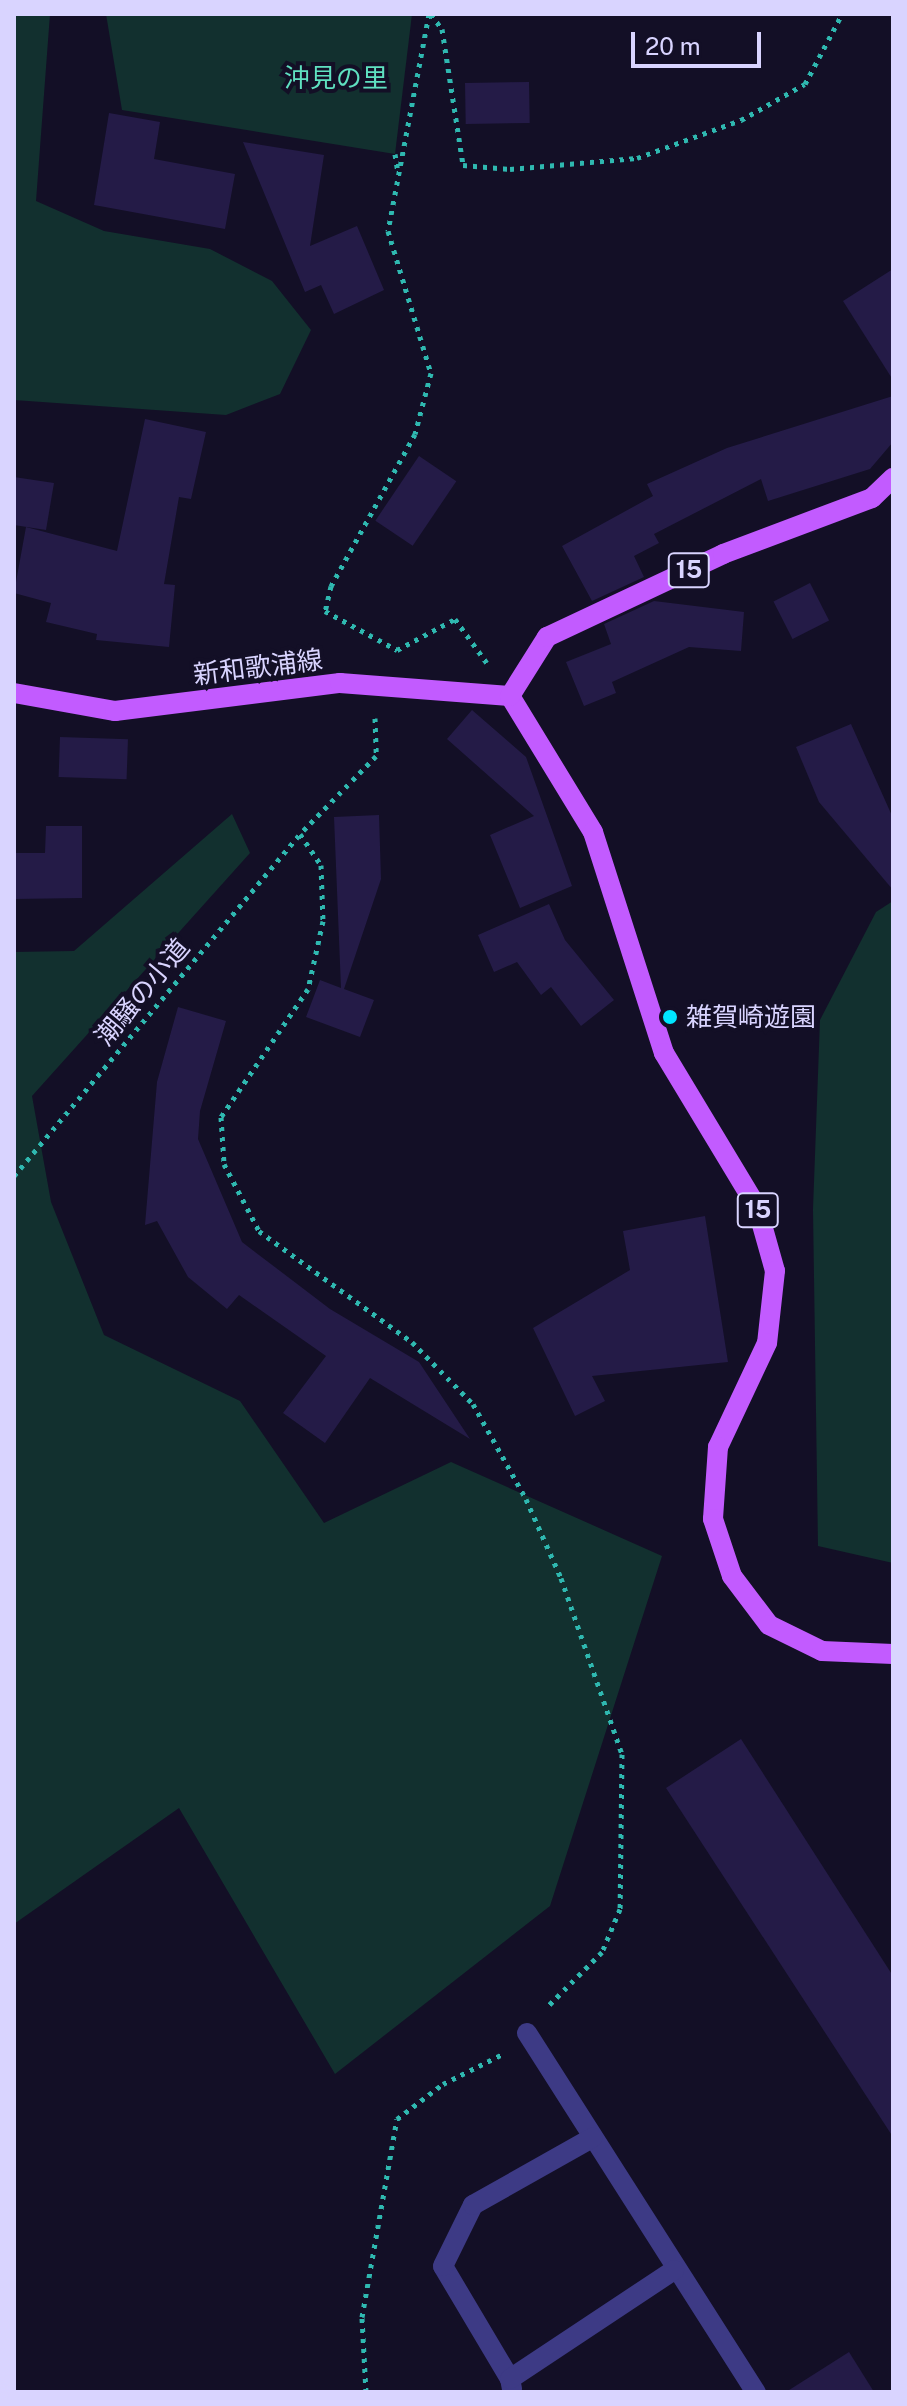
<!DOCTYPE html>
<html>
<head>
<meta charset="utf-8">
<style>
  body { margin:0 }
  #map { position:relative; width:907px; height:2406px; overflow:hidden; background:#130f26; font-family:"Public Sans","Noto Sans JP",sans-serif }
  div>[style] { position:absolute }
  .green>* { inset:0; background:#12302f }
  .building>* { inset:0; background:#241b47; transform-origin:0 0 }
  .path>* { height:5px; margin-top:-2.5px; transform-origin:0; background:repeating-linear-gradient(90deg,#2fb8b0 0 4px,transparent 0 10px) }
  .minor>* { height:20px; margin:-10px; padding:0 10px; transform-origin:10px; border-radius:10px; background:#3d3a85 }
  .major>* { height:20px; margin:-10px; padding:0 10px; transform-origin:10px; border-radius:10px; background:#c25bff }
  .dots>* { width:22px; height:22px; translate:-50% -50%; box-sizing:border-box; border:4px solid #130f26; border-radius:50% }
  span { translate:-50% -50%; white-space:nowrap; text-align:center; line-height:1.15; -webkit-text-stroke:8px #130f26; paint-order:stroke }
  .shield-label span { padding:2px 6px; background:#130f26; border:2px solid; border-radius:6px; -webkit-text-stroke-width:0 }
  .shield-label { font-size:24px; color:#d9d4ff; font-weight:700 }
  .park-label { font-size:26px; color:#5fe0c0 }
  .street-label { font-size:26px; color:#d9d4ff }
  .poi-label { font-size:26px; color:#d9d4ff }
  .left { translate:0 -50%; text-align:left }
  .frame { position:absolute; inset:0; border:16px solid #d9d4ff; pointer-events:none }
  .scale { position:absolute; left:631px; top:32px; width:130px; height:36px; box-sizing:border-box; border:4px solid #d9d4ff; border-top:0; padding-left:10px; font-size:24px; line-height:28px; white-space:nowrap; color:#d9d4ff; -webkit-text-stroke:6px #130f26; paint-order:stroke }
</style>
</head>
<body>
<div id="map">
  <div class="green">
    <div style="clip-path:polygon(14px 14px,50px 14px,36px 201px,104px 231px,210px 249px,272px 281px,311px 330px,280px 394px,226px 415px,14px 400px)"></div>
    <div style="clip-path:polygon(106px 14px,412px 14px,395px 154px,122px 110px)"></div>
    <div style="clip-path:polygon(232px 814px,250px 853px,32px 1096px,51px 1202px,104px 1335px,240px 1401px,324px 1523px,451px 1462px,662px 1556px,550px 1906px,335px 2074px,179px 1808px,14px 1924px,14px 952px,74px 951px)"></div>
    <div style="clip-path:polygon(893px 901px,893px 1563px,818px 1546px,813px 1209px,820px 1020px,876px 912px)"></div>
  </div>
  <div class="building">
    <div style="left:529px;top:82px;width:41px;height:64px;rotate:89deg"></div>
    <div style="clip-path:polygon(109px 113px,160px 122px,154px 159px,235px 174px,225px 229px,94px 205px)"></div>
    <div style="clip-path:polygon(243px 142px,324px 155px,310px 246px,357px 226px,384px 290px,334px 314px,321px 285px,305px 292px)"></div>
    <div style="clip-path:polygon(893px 269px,893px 380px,843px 301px)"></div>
    <div style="clip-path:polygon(893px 396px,893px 442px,870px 469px,768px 501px,761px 479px,654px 534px,659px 543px,634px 556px,644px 577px,592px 601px,562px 546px,653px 496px,647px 484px,727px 448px)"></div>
    <div style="clip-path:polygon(145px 419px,206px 432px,191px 499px,179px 497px,164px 584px,175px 585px,169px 647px,96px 640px,97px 634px,46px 622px,51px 603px,14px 593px,26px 527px,117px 551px)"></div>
    <div style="left:419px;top:456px;width:45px;height:78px;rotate:34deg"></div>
    <div style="clip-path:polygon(14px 477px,54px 483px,46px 530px,14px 525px)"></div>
    <div style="left:810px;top:583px;width:42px;height:41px;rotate:63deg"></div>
    <div style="clip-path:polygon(654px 601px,744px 612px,741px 651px,689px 647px,612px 682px,616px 693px,584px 706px,566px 662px,611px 644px,604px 624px)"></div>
    <div style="clip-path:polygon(472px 710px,526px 757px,572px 886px,520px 908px,490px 835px,534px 816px,447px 739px)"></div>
    <div style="clip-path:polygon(851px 724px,893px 818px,893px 890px,819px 802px,796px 747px)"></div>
    <div style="left:60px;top:737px;width:68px;height:40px;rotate:2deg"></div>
    <div style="clip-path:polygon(379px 815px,381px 879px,344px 989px,374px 1000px,360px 1037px,306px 1017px,320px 980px,341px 988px,334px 817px)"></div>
    <div style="clip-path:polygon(46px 826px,82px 826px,82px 898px,14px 899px,14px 853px,45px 853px)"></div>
    <div style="clip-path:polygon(549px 904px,565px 940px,614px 1000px,581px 1026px,551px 987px,541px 995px,517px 962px,494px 972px,478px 935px)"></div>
    <div style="clip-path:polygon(178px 1007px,226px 1021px,200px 1111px,198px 1139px,242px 1242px,330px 1309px,419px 1362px,470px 1439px,370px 1378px,325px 1443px,283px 1413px,326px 1356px,239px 1295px,227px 1309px,188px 1277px,157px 1221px,145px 1225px,157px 1082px)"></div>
    <div style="clip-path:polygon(705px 1216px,728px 1362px,592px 1376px,605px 1401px,575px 1416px,533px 1328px,630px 1270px,623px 1231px)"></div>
    <div style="clip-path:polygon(741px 1739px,893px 1976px,893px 2137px,666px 1788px)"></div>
    <div style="clip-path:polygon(849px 2352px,874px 2392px,786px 2392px)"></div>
  </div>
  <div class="path">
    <div style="left:429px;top:14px;width:221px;rotate:100.7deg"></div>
    <div style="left:388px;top:231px;width:148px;rotate:73.2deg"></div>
    <div style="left:431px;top:373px;width:63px;rotate:104.7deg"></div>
    <div style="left:415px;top:434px;width:174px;rotate:118.9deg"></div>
    <div style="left:331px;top:586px;width:26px;rotate:103deg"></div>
    <div style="left:325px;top:611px;width:82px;rotate:28.4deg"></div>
    <div style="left:397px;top:650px;width:66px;rotate:-28.1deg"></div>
    <div style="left:455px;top:619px;width:54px;rotate:54deg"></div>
    <div style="left:431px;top:14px;width:19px;rotate:54deg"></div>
    <div style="left:442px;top:29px;width:138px;rotate:81.2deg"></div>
    <div style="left:463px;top:165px;width:47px;rotate:4.9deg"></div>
    <div style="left:510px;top:169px;width:127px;rotate:-5deg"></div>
    <div style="left:637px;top:158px;width:111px;rotate:-20.1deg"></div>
    <div style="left:741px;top:120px;width:73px;rotate:-29.4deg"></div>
    <div style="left:805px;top:84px;width:79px;rotate:-62.1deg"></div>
    <div style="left:395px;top:154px;width:18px;rotate:81deg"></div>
    <div style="left:375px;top:718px;width:38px;rotate:88deg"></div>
    <div style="left:376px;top:756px;width:109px;rotate:134.3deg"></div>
    <div style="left:300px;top:834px;width:37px;rotate:56deg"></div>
    <div style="left:321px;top:865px;width:56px;rotate:88deg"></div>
    <div style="left:323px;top:921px;width:70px;rotate:102.4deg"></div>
    <div style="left:308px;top:989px;width:155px;rotate:124.2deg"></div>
    <div style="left:221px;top:1117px;width:47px;rotate:86.3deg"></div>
    <div style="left:224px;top:1164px;width:76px;rotate:62.4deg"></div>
    <div style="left:259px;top:1231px;width:189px;rotate:36deg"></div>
    <div style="left:412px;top:1342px;width:87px;rotate:45.5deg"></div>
    <div style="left:473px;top:1404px;width:109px;rotate:60.8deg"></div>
    <div style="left:526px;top:1499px;width:86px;rotate:66.1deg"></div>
    <div style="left:561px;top:1578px;width:186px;rotate:70.9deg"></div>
    <div style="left:622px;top:1754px;width:155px;rotate:90.7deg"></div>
    <div style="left:620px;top:1909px;width:47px;rotate:112.7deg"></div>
    <div style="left:602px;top:1952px;width:79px;rotate:135deg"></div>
    <div style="left:14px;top:1176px;width:446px;rotate:-50.1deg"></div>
    <div style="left:366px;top:2392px;width:75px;rotate:-93.1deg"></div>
    <div style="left:362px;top:2317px;width:201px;rotate:-80deg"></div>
    <div style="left:397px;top:2119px;width:58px;rotate:-37.3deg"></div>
    <div style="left:443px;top:2084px;width:69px;rotate:-26.6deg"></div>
  </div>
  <div class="minor">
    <div style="left:527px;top:2033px;width:426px;rotate:57.5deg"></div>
    <div style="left:510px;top:2379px;width:131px;rotate:-120.7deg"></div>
    <div style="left:443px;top:2266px;width:68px;rotate:-63.8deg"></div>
    <div style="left:473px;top:2205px;width:137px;rotate:-29.4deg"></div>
    <div style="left:512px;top:2389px;width:10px;rotate:-101deg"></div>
    <div style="left:510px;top:2379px;width:197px;rotate:-33.6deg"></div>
  </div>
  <div class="major">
    <div style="left:14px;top:693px;width:103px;rotate:10.1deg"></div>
    <div style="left:115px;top:711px;width:227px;rotate:-7.1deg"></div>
    <div style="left:340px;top:683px;width:170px;rotate:4.4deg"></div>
    <div style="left:510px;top:696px;width:159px;rotate:58.6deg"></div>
    <div style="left:593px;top:832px;width:232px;rotate:72.2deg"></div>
    <div style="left:664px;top:1053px;width:180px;rotate:58.9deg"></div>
    <div style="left:757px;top:1207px;width:66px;rotate:74.3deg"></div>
    <div style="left:775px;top:1271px;width:72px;rotate:96.3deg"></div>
    <div style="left:767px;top:1343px;width:115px;rotate:115.2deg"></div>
    <div style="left:718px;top:1447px;width:72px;rotate:94deg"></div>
    <div style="left:713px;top:1519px;width:60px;rotate:71.6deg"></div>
    <div style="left:732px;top:1576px;width:61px;rotate:52.9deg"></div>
    <div style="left:769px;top:1625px;width:59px;rotate:26.1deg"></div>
    <div style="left:822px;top:1651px;width:71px;rotate:2.4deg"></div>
    <div style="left:510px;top:696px;width:70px;rotate:-57.9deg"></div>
    <div style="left:547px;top:637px;width:195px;rotate:-25.2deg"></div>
    <div style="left:723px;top:554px;width:159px;rotate:-20.6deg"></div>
    <div style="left:872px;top:498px;width:29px;rotate:-44deg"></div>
  </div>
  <div class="dots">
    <div style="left:670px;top:1017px;background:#00e5ff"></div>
  </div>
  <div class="shield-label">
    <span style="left:689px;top:570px">15</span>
    <span style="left:758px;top:1210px">15</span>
  </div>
  <div class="park-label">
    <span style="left:336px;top:78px">沖見の里</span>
  </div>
  <div class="street-label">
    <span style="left:258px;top:667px;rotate:-7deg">新和歌浦線</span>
    <span style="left:142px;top:992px;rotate:-50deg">潮騒の小道</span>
  </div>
  <div class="poi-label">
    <span class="left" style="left:686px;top:1017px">雑賀崎遊園</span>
  </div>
  <div class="frame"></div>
  <div class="scale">20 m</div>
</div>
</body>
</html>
